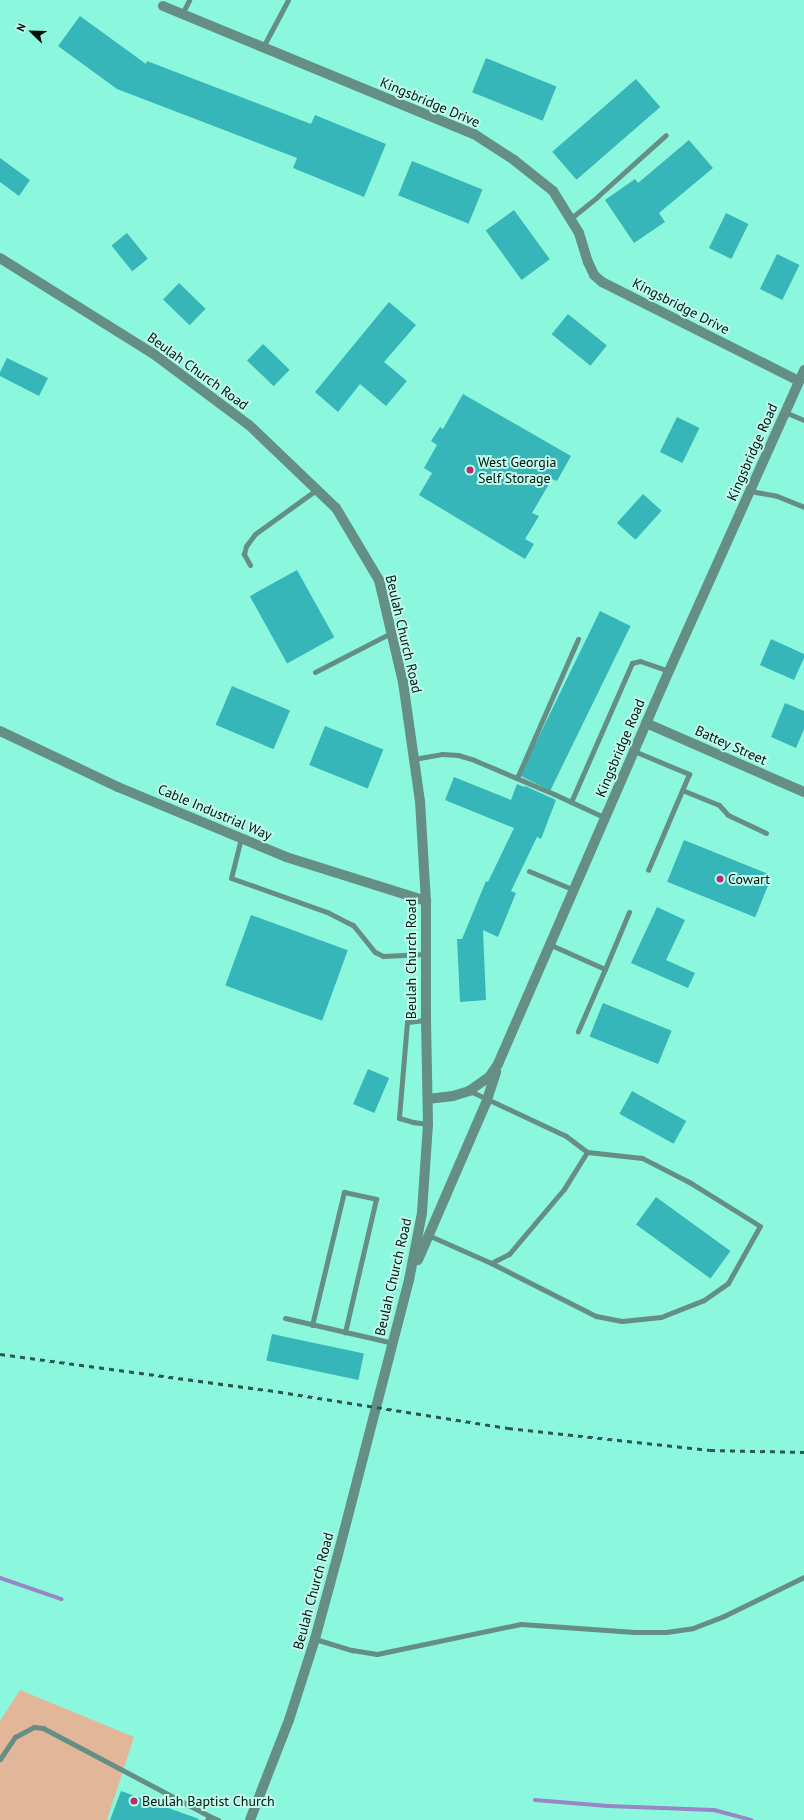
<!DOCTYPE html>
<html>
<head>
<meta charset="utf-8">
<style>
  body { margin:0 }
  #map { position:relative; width:804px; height:1820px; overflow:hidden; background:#8bf8de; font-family:"PT Sans",sans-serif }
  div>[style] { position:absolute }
  .green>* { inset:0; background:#e2b698 }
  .stream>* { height:4px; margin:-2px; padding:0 2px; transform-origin:2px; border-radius:2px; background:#9887c4 }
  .building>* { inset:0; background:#36b6b8; transform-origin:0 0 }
  .service>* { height:5px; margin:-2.5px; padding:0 2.5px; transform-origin:2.5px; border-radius:2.5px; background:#658e84 }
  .minor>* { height:10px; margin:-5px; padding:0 5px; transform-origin:5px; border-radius:5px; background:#658e84 }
  .tertiary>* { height:10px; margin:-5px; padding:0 5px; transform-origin:5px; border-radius:5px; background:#658e84 }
  .rail>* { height:3px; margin-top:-1.5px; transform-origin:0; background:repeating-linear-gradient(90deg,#2b594d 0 5px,transparent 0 10px) }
  .dots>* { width:11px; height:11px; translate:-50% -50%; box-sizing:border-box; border:2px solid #bffcec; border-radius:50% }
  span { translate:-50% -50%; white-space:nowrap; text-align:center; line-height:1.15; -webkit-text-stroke:4px #bffcec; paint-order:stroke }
  .street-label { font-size:14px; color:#00120d }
  .poi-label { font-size:14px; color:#00120d }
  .left { translate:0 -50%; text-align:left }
  .north { position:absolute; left:12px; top:12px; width:40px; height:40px; -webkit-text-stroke:3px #bffcec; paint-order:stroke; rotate:293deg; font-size:11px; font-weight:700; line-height:16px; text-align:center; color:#00120d }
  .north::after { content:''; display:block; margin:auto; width:14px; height:18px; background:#00120d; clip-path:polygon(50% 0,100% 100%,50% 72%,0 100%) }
</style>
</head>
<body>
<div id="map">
  <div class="green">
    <div style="clip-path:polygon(20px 1690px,134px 1737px,107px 1820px,0 1820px,0 1721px)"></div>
  </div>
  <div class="stream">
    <div style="left:0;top:1578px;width:65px;rotate:19deg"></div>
    <div style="left:535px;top:1800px;width:73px;rotate:4.7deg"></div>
    <div style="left:608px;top:1806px;width:106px;rotate:2.2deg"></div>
    <div style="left:714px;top:1810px;width:39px;rotate:15deg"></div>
  </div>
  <div class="building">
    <div style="clip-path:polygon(80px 16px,146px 64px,147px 61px,311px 124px,315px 115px,386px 144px,364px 197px,293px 168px,297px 158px,117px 89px,58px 46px)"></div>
    <div style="left:486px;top:58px;width:76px;height:37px;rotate:22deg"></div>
    <div style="left:636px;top:79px;width:37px;height:111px;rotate:49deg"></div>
    <div style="clip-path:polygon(689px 140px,713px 168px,659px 213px,665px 222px,634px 243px,605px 200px,635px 179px,638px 183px)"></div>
    <div style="clip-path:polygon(0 158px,30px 180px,19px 196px,0 182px)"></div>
    <div style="left:412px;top:161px;width:76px;height:37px;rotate:22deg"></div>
    <div style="left:514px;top:210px;width:61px;height:35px;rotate:54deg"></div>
    <div style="left:726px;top:213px;width:25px;height:39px;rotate:26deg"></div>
    <div style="left:127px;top:233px;width:33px;height:20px;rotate:51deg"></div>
    <div style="left:777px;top:254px;width:25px;height:39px;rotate:26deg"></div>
    <div style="left:179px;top:283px;width:37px;height:23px;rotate:44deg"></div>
    <div style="clip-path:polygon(389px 302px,416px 325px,384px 362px,407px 381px,386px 406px,360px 384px,338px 412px,315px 392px)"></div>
    <div style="left:568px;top:314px;width:50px;height:26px;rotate:39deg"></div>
    <div style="left:263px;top:344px;width:37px;height:23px;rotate:44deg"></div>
    <div style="clip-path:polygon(7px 358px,48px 378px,39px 396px,0 376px,0 372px)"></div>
    <div style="clip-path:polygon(463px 394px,571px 456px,557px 481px,552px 479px,532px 513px,539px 516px,525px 539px,534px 544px,525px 559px,419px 495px,432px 473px,424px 468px,437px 445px,431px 441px,440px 427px,443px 429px)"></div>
    <div style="left:677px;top:417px;width:25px;height:39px;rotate:26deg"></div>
    <div style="left:643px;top:494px;width:25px;height:39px;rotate:42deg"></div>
    <div style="left:297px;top:570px;width:77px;height:54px;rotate:61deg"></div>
    <div style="left:600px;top:611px;width:34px;height:183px;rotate:26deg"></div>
    <div style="clip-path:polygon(771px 639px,804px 654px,804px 658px,794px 680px,760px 665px)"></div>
    <div style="left:232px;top:686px;width:63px;height:42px;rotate:23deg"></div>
    <div style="clip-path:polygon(785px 703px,804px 711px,804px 729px,796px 748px,771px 737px)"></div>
    <div style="left:325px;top:726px;width:63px;height:42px;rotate:22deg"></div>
    <div style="clip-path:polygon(454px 777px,511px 800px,517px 784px,524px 787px,525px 786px,556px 800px,541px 839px,537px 837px,511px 891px,516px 893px,498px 937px,483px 930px,486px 1000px,460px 1002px,457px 939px,462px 939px,486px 881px,488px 882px,514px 828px,445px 800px)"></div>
    <div style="left:684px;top:840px;width:95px;height:45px;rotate:22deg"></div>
    <div style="clip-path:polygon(657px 907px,685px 920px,666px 960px,695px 973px,688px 988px,631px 963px)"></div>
    <div style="left:251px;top:915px;width:103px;height:75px;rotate:20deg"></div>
    <div style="left:603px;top:1003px;width:74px;height:36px;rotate:22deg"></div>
    <div style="left:368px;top:1069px;width:23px;height:38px;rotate:23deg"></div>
    <div style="left:632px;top:1091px;width:62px;height:26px;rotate:29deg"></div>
    <div style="left:656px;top:1197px;width:92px;height:34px;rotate:36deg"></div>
    <div style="left:272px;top:1334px;width:94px;height:27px;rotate:12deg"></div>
    <div style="clip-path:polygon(121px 1791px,199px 1819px,198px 1820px,110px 1820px)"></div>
  </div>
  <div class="service">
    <div style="left:182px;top:14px;width:16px;rotate:-63deg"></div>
    <div style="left:263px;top:47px;width:53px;rotate:-62deg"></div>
    <div style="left:570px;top:219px;width:36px;rotate:-39deg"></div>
    <div style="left:598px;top:196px;width:91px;rotate:-41.9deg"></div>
    <div style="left:785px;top:412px;width:21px;rotate:23deg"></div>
    <div style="left:750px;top:491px;width:27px;rotate:10deg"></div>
    <div style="left:777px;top:496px;width:29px;rotate:22deg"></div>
    <div style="left:250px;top:565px;width:13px;rotate:-119deg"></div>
    <div style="left:244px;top:554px;width:8px;rotate:-76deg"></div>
    <div style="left:246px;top:546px;width:15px;rotate:-53deg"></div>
    <div style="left:255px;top:534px;width:75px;rotate:-35.8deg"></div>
    <div style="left:315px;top:672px;width:85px;rotate:-27.2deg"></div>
    <div style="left:634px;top:751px;width:60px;rotate:22.7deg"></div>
    <div style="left:689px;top:774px;width:104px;rotate:113.1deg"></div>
    <div style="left:414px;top:759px;width:28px;rotate:-10deg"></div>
    <div style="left:442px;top:754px;width:16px;rotate:4deg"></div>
    <div style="left:458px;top:755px;width:17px;rotate:17deg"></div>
    <div style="left:474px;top:760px;width:87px;rotate:23deg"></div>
    <div style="left:554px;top:794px;width:57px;rotate:24.8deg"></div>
    <div style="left:517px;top:778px;width:152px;rotate:-66.3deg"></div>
    <div style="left:682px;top:790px;width:40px;rotate:22deg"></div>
    <div style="left:719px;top:805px;width:13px;rotate:48deg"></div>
    <div style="left:728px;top:815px;width:42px;rotate:25.3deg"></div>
    <div style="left:571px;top:802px;width:152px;rotate:-66.3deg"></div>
    <div style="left:632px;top:663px;width:8px;rotate:-14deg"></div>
    <div style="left:640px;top:661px;width:31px;rotate:19deg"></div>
    <div style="left:241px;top:838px;width:41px;rotate:104deg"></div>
    <div style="left:231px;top:878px;width:102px;rotate:19.5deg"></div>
    <div style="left:327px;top:912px;width:29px;rotate:27deg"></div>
    <div style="left:353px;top:925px;width:35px;rotate:51deg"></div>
    <div style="left:375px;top:952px;width:9px;rotate:27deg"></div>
    <div style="left:383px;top:956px;width:42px;rotate:-2.7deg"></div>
    <div style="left:529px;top:871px;width:49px;rotate:22.9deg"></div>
    <div style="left:551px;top:945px;width:59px;rotate:24deg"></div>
    <div style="left:605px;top:969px;width:68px;rotate:113.5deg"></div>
    <div style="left:605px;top:969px;width:62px;rotate:-67.2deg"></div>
    <div style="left:426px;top:1020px;width:19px;rotate:174deg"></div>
    <div style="left:407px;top:1022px;width:96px;rotate:94.8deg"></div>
    <div style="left:399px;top:1118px;width:15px;rotate:16deg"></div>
    <div style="left:413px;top:1122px;width:15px;rotate:8deg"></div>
    <div style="left:470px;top:1091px;width:106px;rotate:25.1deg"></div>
    <div style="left:566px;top:1136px;width:26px;rotate:37deg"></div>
    <div style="left:428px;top:1235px;width:69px;rotate:24deg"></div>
    <div style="left:491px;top:1263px;width:118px;rotate:26.8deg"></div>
    <div style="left:596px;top:1316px;width:26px;rotate:11deg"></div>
    <div style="left:622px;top:1321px;width:39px;rotate:-6deg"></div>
    <div style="left:661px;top:1317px;width:46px;rotate:-21.6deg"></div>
    <div style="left:704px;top:1300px;width:29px;rotate:-35deg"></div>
    <div style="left:728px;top:1283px;width:65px;rotate:-60.7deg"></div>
    <div style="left:760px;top:1226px;width:84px;rotate:-148.2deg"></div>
    <div style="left:689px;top:1182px;width:53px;rotate:-152.9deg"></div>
    <div style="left:642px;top:1158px;width:55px;rotate:-173.8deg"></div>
    <div style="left:587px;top:1152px;width:44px;rotate:121.9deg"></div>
    <div style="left:564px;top:1189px;width:85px;rotate:130.2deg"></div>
    <div style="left:509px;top:1254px;width:20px;rotate:153deg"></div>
    <div style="left:285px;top:1318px;width:111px;rotate:13deg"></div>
    <div style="left:312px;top:1325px;width:137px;rotate:-76.5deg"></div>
    <div style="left:344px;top:1192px;width:33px;rotate:12deg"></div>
    <div style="left:376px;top:1199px;width:137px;rotate:103.1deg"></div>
    <div style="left:315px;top:1639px;width:39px;rotate:17deg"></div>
    <div style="left:352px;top:1650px;width:25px;rotate:9deg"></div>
    <div style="left:377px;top:1654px;width:147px;rotate:-11.8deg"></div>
    <div style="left:521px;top:1624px;width:114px;rotate:4deg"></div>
    <div style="left:635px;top:1632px;width:31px"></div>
    <div style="left:666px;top:1632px;width:27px;rotate:-8deg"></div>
    <div style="left:693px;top:1628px;width:33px;rotate:-21deg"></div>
    <div style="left:724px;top:1616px;width:89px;rotate:-26deg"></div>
    <div style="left:0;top:1759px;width:27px;rotate:-56deg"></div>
    <div style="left:15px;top:1737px;width:21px;rotate:-28deg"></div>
    <div style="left:34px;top:1727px;width:9px;rotate:6deg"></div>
    <div style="left:43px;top:1728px;width:188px;rotate:27.9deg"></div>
    <div style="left:209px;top:1816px;width:4px;rotate:117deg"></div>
    <div style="left:209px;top:1816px;width:10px;rotate:24deg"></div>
  </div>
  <div class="minor">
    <div style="left:163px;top:6px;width:336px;rotate:22.4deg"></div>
    <div style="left:474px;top:134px;width:48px;rotate:33deg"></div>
    <div style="left:514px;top:160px;width:50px;rotate:38.5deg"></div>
    <div style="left:553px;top:191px;width:49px;rotate:58.2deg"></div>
    <div style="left:579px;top:233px;width:30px;rotate:73deg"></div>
    <div style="left:588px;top:262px;width:14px;rotate:65deg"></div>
    <div style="left:594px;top:275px;width:11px;rotate:41deg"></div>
    <div style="left:602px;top:282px;width:220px;rotate:26.7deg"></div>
    <div style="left:646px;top:723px;width:172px;rotate:23.6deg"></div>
    <div style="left:0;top:731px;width:131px;rotate:25.4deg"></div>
    <div style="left:118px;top:787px;width:182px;rotate:22.6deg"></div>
    <div style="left:286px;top:857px;width:147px;rotate:17.4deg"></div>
  </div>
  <div class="tertiary">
    <div style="left:0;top:258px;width:183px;rotate:32deg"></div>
    <div style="left:155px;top:355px;width:117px;rotate:36.7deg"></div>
    <div style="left:249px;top:425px;width:120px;rotate:43.7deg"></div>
    <div style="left:336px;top:508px;width:84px;rotate:59.2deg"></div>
    <div style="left:379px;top:580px;width:105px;rotate:76.8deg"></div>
    <div style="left:403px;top:682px;width:120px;rotate:81.9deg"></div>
    <div style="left:420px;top:801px;width:100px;rotate:86.6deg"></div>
    <div style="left:426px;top:901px;width:119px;rotate:90deg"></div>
    <div style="left:426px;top:1020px;width:104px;rotate:88.9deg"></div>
    <div style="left:428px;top:1124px;width:89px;rotate:93.9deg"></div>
    <div style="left:422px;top:1213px;width:68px;rotate:101deg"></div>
    <div style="left:409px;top:1280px;width:287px;rotate:104.5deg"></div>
    <div style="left:337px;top:1558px;width:84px;rotate:105.2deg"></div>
    <div style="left:315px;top:1639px;width:85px;rotate:107.8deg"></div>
    <div style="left:289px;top:1720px;width:107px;rotate:111.3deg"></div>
    <div style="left:428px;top:1099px;width:25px;rotate:-7deg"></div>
    <div style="left:453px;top:1096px;width:17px;rotate:-17deg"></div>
    <div style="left:469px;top:1091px;width:24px;rotate:-35deg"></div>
    <div style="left:489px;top:1077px;width:16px;rotate:-55deg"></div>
    <div style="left:498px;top:1064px;width:429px;rotate:-66.5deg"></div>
    <div style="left:669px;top:671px;width:330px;rotate:-65.8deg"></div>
    <div style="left:418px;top:1260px;width:171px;rotate:-66.6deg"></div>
    <div style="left:486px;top:1103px;width:33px;rotate:-72deg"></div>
  </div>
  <div class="rail">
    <div style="left:0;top:1354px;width:270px;rotate:7.7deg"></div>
    <div style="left:268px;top:1390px;width:243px;rotate:9deg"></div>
    <div style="left:508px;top:1428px;width:203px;rotate:6.2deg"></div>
    <div style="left:710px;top:1450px;width:94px;rotate:1.2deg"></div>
  </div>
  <div class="dots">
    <div style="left:470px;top:470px;background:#b62e6e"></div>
    <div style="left:720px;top:879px;background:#b62e6e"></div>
    <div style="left:134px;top:1801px;background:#b62e6e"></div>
  </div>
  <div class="street-label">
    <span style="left:430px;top:102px;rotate:23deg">Kingsbridge Drive</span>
    <span style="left:681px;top:306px;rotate:27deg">Kingsbridge Drive</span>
    <span style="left:198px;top:371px;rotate:36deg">Beulah Church Road</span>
    <span style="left:752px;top:452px;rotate:-66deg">Kingsbridge Road</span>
    <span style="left:404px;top:634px;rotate:77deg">Beulah Church Road</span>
    <span style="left:731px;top:745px;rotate:24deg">Battey Street</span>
    <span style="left:620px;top:748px;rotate:-67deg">Kingsbridge Road</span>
    <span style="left:215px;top:812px;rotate:23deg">Cable Industrial Way</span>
    <span style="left:411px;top:959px;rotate:-90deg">Beulah Church Road</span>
    <span style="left:393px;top:1277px;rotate:-77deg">Beulah Church Road</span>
    <span style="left:313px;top:1591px;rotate:-75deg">Beulah Church Road</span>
  </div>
  <div class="poi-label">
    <span class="left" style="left:478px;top:470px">West Georgia<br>Self Storage</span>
    <span class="left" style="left:728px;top:879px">Cowart</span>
    <span class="left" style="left:142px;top:1801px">Beulah Baptist Church</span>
  </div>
  <div class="north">N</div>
</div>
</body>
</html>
